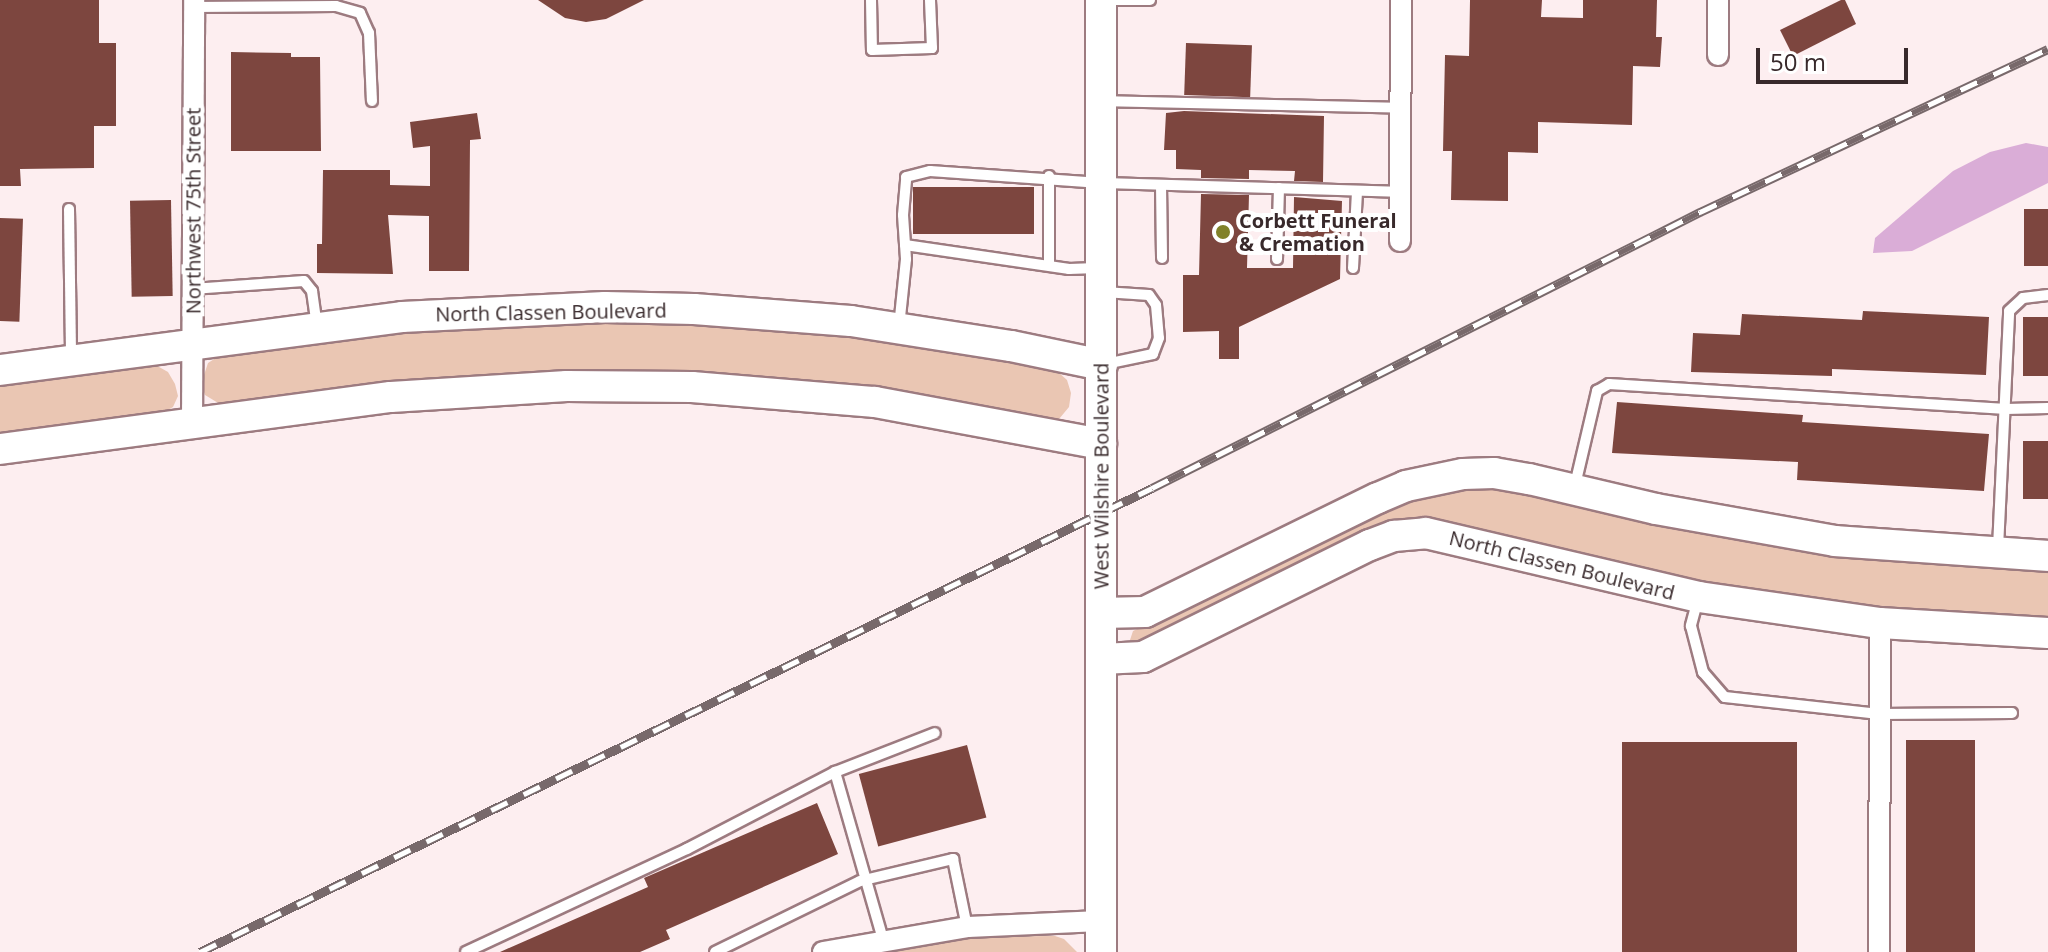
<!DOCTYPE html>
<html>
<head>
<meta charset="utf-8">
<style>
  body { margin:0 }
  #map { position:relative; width:2048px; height:952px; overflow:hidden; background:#fdeef0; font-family:"Open Sans",sans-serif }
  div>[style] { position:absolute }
  .green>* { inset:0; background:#eac6b3 }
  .water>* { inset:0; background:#daadd7 }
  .building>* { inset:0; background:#7d463f; transform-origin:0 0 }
  .roads { filter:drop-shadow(2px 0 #9d7b80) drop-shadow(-2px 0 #9d7b80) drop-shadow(0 2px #9d7b80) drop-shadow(0 -2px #9d7b80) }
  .lane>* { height:10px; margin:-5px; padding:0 5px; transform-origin:5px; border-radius:5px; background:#fff }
  .street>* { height:20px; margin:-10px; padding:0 10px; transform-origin:10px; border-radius:10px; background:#fff }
  .secondary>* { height:30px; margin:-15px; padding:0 15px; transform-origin:15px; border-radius:15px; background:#fff }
  .rail>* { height:9px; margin-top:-4.5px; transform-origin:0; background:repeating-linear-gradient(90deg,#fff 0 18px,#78696b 0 36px); box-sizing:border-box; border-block:2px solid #78696b }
  .dots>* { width:22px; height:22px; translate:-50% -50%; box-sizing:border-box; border:4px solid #fff; border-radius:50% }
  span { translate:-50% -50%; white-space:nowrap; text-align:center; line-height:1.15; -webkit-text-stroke:8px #fff; paint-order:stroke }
  .street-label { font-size:20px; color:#38292b }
  .poi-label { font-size:20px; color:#38292b; font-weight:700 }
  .left { translate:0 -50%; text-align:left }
  .scale { position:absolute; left:1756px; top:48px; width:152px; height:36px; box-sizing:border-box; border:4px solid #38292b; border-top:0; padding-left:10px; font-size:24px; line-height:28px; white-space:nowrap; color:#38292b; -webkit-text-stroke:6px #fff; paint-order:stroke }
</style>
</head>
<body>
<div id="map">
  <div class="green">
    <div style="clip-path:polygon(503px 323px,707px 325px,868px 337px,1058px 372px,1067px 380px,1071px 393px,1069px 407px,1059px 419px,1044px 422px,825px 387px,228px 409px,205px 395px,201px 384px,208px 363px,219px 356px,382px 334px)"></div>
    <div style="clip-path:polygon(152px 363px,168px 372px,175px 384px,178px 396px,173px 407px,161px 414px,0 437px,0 383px)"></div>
    <div style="clip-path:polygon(1467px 483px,2048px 567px,2048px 623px,2017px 623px,1744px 594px,1442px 525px,1140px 646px,1129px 643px,1133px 631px,1399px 500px)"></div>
    <div style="clip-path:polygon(1055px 936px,1064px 939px,1077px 952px,855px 952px,937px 937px)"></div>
  </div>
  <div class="water">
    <div style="clip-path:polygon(2026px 143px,2048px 147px,2048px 183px,1912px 251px,1873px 253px,1875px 238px,1953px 171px,1990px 152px)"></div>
  </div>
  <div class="building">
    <div style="clip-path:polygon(0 0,99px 0,99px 43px,116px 43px,116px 126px,94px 126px,94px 168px,20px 169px,21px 186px,0 186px)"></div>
    <div style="clip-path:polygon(538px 0,644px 0,606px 19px,586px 22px,565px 18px)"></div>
    <div style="clip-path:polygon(1470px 0,1542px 0,1541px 17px,1583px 18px,1583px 0,1657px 0,1656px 37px,1662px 37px,1660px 67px,1633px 66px,1632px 125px,1538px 122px,1538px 153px,1508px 152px,1508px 201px,1451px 200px,1452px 151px,1443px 151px,1445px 55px,1469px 56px)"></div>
    <div style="clip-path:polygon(1841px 0,1845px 0,1856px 24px,1793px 56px,1780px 30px)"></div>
    <div style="left:1186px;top:43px;width:66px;height:52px;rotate:2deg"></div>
    <div style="clip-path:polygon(231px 52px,291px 53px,291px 57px,320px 57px,321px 151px,231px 151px)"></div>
    <div style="clip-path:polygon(1184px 111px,1324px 116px,1323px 182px,1294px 181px,1295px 171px,1249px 170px,1249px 179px,1201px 178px,1201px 170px,1176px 169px,1176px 150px,1164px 150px,1166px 113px)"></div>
    <div style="clip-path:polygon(477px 113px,481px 139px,470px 140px,469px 271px,429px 271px,429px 216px,388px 215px,393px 274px,317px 273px,317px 244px,322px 244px,323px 170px,390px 170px,390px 185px,430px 186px,430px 146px,413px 148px,410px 122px)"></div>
    <div style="left:913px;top:187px;width:121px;height:47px"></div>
    <div style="clip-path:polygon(1201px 194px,1249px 195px,1247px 268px,1293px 268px,1294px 197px,1342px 201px,1340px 279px,1239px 327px,1239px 359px,1219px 359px,1219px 331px,1183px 332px,1183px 275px,1199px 275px)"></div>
    <div style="left:171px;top:200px;width:96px;height:41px;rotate:89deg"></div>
    <div style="left:2048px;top:209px;width:57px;height:24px;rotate:90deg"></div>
    <div style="left:0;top:218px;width:23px;height:103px;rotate:2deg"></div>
    <div style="clip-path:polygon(1863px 311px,1989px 317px,1986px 375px,1832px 369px,1832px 376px,1691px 372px,1693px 333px,1740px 335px,1742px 314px,1862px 320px)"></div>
    <div style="left:2023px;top:317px;width:25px;height:59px"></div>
    <div style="clip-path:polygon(1617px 402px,1803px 415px,1802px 422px,1989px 434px,1984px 491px,1797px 480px,1798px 462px,1612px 453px)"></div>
    <div style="left:2023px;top:441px;width:25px;height:58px"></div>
    <div style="left:1906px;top:740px;width:69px;height:212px"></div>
    <div style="left:1797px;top:742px;width:210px;height:175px;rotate:90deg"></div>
    <div style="left:967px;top:745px;width:75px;height:112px;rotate:75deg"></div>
    <div style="clip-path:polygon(817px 803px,838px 854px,666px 930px,670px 939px,640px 952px,500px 952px,648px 887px,644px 878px)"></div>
  </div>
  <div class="roads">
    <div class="lane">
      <div style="left:871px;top:0;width:50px;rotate:88.9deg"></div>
      <div style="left:872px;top:50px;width:60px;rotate:-1.9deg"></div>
      <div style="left:932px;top:48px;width:48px;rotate:-92.4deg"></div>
      <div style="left:1104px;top:0;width:46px"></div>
      <div style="left:193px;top:7px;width:143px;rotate:-0.4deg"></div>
      <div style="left:336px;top:6px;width:25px;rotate:16deg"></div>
      <div style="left:360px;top:13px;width:22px;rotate:66deg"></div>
      <div style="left:369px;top:33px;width:68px;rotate:87.5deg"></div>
      <div style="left:1103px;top:101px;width:298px;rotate:1.3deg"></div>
      <div style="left:1049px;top:176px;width:89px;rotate:90deg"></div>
      <div style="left:1161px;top:185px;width:73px;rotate:89.2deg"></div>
      <div style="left:69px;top:209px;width:150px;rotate:89.2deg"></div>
      <div style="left:905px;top:245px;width:166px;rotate:8.3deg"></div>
      <div style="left:1069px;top:269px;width:28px;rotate:-2deg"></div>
      <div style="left:1277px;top:259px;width:71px;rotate:-88.4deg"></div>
      <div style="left:1353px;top:268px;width:77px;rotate:-87deg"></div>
      <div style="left:192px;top:289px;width:112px;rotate:-4.1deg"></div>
      <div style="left:304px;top:281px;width:13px;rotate:51deg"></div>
      <div style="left:312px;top:291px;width:34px;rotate:82deg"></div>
      <div style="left:1104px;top:292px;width:45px;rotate:3.8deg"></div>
      <div style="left:1149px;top:295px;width:12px;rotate:55deg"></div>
      <div style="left:1156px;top:305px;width:33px;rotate:85deg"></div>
      <div style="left:1159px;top:338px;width:17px;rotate:111deg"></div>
      <div style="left:1153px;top:354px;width:48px;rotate:168deg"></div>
      <div style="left:899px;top:327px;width:68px;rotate:-84.1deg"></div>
      <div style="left:906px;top:259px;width:44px;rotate:-93.9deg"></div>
      <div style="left:903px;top:215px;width:38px;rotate:-85deg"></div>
      <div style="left:906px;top:177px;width:25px;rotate:-14deg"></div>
      <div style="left:930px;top:171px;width:171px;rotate:4deg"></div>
      <div style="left:1101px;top:183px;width:299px;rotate:1.7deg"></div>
      <div style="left:1575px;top:485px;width:97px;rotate:-76.8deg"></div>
      <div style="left:1597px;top:391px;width:14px;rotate:-30deg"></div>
      <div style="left:1609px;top:384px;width:398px;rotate:3.6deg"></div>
      <div style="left:2006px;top:409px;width:42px;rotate:-1.4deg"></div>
      <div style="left:1998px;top:548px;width:237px;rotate:-87.3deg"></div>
      <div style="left:2009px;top:311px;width:19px;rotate:-43deg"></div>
      <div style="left:2023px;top:298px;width:25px;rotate:-7deg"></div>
      <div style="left:1698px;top:599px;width:28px;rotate:105deg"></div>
      <div style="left:1691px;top:626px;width:48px;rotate:75.4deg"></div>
      <div style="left:1703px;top:672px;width:33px;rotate:49deg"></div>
      <div style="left:1725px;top:697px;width:155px;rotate:6.3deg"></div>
      <div style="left:1879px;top:714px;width:133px;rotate:-0.4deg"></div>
      <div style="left:835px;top:772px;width:107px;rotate:-21.3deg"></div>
      <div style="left:466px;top:952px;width:244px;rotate:-25deg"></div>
      <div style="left:687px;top:849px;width:167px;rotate:-27.5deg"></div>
      <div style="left:835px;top:772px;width:174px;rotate:74deg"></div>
      <div style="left:715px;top:952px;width:161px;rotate:-26.1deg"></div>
      <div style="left:860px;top:881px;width:96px;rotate:-13.3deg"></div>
      <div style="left:953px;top:859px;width:69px;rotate:78.4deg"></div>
    </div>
    <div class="street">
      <div style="left:1718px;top:55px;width:55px;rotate:-90deg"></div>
      <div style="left:1400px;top:241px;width:241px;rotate:-89.8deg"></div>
      <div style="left:192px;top:423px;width:423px;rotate:-89.7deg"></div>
      <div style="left:823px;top:952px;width:146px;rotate:-9.8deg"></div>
      <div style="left:967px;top:927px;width:134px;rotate:-2.6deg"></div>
      <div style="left:1879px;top:952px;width:329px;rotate:-89.8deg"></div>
    </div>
    <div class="secondary">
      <div style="left:1101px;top:0;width:952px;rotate:90deg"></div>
      <div style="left:0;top:370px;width:405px;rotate:-7.5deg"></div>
      <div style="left:402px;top:317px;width:203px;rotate:-2.8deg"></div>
      <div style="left:605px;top:307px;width:89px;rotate:1.3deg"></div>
      <div style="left:694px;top:309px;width:157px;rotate:4.4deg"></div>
      <div style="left:851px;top:321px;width:162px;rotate:8.9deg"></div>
      <div style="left:1011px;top:346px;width:93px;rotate:11.8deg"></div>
      <div style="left:0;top:449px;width:394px;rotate:-7.6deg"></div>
      <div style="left:391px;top:397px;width:176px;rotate:-3.6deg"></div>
      <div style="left:567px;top:386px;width:125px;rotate:0.5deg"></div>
      <div style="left:692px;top:387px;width:184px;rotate:4.7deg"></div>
      <div style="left:875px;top:402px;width:230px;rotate:10.5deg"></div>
      <div style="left:1101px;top:613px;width:44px;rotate:-1.3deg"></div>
      <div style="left:1145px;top:612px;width:259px;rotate:-26.1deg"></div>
      <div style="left:1378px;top:498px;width:30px;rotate:-23deg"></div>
      <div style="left:1406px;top:486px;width:58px;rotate:-11.9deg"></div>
      <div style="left:1463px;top:474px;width:31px;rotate:-2deg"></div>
      <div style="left:1494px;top:473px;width:36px;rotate:10deg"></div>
      <div style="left:1529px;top:479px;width:130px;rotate:13.3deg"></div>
      <div style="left:1656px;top:509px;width:182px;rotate:10.1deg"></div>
      <div style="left:1835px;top:541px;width:214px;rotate:4deg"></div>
      <div style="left:1101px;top:659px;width:42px;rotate:-2.7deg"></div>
      <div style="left:1143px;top:657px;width:253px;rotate:-26.3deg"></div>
      <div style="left:1370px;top:545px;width:26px;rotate:-21deg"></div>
      <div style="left:1394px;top:536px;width:32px;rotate:-5deg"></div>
      <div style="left:1426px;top:533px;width:280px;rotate:13.2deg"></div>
      <div style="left:1699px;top:597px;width:183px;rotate:8.2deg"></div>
      <div style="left:1880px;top:623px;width:168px;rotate:3.4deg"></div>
    </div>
  </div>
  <div class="rail">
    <div style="left:200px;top:952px;width:1059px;rotate:-25.98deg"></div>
    <div style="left:1152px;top:488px;width:614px;rotate:-26.73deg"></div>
    <div style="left:1700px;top:212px;width:384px;rotate:-25.1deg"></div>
  </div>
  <div class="dots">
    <div style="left:1223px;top:232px;background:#818129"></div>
  </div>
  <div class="street-label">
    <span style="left:193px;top:211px;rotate:-90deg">Northwest 75th Street</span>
    <span style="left:551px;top:312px;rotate:-1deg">North Classen Boulevard</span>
    <span style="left:1101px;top:476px;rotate:-90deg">West Wilshire Boulevard</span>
    <span style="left:1562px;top:565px;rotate:14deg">North Classen Boulevard</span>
  </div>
  <div class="poi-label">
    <span class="left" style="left:1239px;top:232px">Corbett Funeral<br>&amp; Cremation</span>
  </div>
  <div class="scale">50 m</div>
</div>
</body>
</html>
